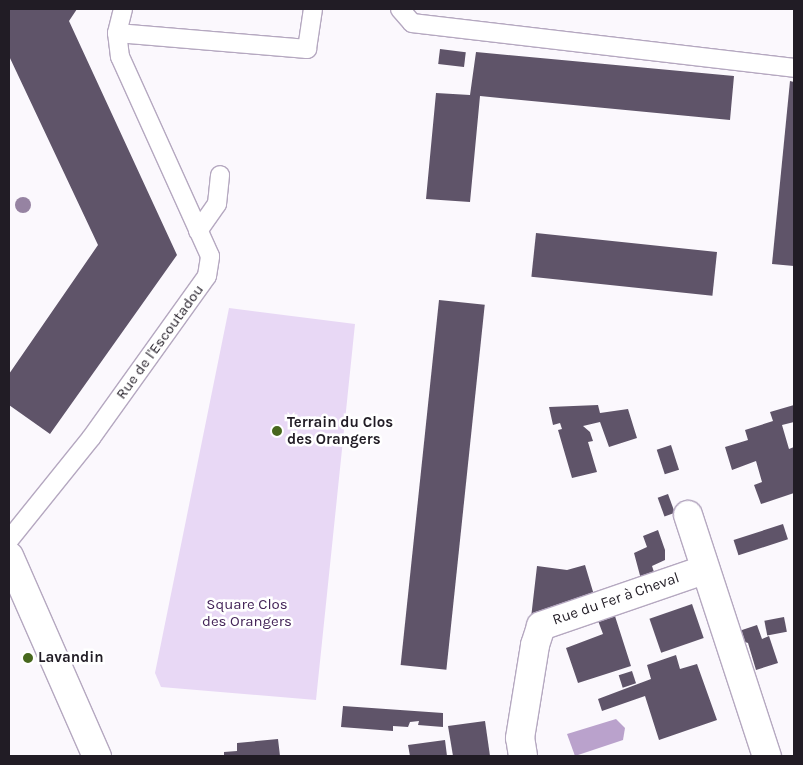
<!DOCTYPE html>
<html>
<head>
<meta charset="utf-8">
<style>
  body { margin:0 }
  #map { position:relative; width:803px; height:765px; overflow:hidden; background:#fbf8fd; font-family:Karla,sans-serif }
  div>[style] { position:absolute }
  .green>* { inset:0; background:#e8d8f5 }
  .water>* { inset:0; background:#baa2cc }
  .building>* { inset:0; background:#5f5469; transform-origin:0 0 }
  .roads { filter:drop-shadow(1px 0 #b5a8c0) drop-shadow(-1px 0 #b5a8c0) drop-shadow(0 1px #b5a8c0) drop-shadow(0 -1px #b5a8c0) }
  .lane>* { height:18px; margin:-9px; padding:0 9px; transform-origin:9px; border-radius:9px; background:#fff }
  .street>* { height:28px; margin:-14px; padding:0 14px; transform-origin:14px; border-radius:14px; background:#fff }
  .trees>* { width:16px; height:16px; margin:-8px; border-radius:50%; background:#9683a2 }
  .dots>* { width:14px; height:14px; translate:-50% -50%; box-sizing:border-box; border:2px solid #fff; border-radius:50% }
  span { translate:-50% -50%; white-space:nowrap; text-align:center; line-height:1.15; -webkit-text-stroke:5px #fff; paint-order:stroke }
  .street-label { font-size:15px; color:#211c25 }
  .poi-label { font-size:15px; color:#211c25; font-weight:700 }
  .left { translate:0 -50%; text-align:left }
  .park-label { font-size:15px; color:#432358 }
  .frame { position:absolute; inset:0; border:10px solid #211c25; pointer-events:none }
</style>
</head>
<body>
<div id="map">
  <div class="green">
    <div style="clip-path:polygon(229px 308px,355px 324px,316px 700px,161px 687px,155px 673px)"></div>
  </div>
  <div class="water">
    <div style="clip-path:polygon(616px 719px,625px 728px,623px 740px,575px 756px,567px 734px)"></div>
  </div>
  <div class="building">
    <div style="clip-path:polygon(9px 9px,77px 9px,69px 21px,177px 255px,50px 434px,9px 405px,9px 374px,98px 245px,9px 56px)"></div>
    <div style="left:440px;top:49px;width:26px;height:15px;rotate:7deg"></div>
    <div style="clip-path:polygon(476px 52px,734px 76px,730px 120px,480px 96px,470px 202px,426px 199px,436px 93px,470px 95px)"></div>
    <div style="clip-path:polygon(790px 81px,794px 82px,794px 266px,772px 264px)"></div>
    <div style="left:536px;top:233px;width:182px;height:44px;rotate:6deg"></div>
    <div style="left:439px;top:300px;width:46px;height:367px;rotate:6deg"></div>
    <div style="clip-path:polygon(598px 405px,600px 413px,628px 409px,637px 438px,609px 447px,600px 422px,583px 426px,590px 432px,593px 441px,588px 442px,597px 472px,572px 478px,558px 430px,562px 429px,560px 423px,553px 425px,549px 407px)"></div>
    <div style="clip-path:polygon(794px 405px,794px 422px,782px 425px,789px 449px,794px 447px,794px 493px,761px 504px,754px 485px,762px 482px,756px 461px,732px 470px,725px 447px,748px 440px,745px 430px,773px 421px,770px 412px)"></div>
    <div style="left:671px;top:445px;width:26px;height:15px;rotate:72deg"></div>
    <div style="left:668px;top:494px;width:20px;height:11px;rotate:70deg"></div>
    <div style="left:783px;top:524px;width:16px;height:52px;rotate:72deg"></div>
    <div style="clip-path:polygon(658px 530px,665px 550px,665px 560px,652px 566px,656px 578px,642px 583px,634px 553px,647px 547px,643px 536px)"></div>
    <div style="clip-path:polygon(585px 565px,594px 595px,531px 618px,537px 566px,567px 570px)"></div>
    <div style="left:692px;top:604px;width:36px;height:45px;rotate:71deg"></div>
    <div style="clip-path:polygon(614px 613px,631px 666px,578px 683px,566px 648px,603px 634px,597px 618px)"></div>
    <div style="left:784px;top:617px;width:15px;height:20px;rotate:79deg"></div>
    <div style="clip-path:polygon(757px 625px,762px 639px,769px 636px,778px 663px,756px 670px,748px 643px,739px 640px,736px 632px)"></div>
    <div style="clip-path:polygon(676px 655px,680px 669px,697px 664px,717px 720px,659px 740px,645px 696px,602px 711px,598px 699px,651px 679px,647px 665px)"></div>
    <div style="left:632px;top:671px;width:13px;height:14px;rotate:72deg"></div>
    <div style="clip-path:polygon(343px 706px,443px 713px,443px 727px,418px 725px,419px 721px,410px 722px,408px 727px,393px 726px,393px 731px,341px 727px)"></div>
    <div style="clip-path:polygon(485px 721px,490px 756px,453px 756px,448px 726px)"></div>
    <div style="clip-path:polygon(278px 739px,280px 756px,224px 756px,224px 752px,237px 751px,237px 743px)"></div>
    <div style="clip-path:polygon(445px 740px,447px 756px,410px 756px,408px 745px)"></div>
  </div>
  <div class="roads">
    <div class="lane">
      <div style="left:400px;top:9px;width:18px;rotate:49deg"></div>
      <div style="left:412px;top:23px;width:385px;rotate:6.7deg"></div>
      <div style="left:117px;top:33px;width:191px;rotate:4.8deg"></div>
      <div style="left:307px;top:49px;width:40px;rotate:-81.5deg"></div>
      <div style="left:198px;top:231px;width:33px;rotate:-55deg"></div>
      <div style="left:217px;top:204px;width:29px;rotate:-84deg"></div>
      <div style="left:9px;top:540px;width:131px;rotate:-51.2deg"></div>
      <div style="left:91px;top:438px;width:199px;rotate:-54.4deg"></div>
      <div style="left:207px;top:276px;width:20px;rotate:-81deg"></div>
      <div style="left:210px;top:256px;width:218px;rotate:-114.3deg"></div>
      <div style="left:120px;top:57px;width:24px;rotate:-97deg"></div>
      <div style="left:117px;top:33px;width:25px;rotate:-76deg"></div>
    </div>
    <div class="street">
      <div style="left:688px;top:515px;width:254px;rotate:71.9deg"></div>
      <div style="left:9px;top:556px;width:219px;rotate:66.3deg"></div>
      <div style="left:523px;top:756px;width:18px;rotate:-99deg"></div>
      <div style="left:520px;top:738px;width:94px;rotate:-80.8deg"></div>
      <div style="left:535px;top:645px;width:20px;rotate:-72deg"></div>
      <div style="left:541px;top:626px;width:172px;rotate:-19deg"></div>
    </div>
  </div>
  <div class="trees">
    <div style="left:23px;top:205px"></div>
  </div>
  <div class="dots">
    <div style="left:277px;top:431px;background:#47671d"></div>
    <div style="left:28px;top:658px;background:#47671d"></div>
  </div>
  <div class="street-label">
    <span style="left:160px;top:342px;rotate:-54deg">Rue de l'Escoutadou</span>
    <span style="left:616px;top:599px;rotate:-19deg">Rue du Fer à Cheval</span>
  </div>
  <div class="poi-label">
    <span class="left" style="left:287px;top:431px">Terrain du Clos<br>des Orangers</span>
    <span class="left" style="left:38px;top:658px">Lavandin</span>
  </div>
  <div class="park-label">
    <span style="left:247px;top:613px">Square Clos<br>des Orangers</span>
  </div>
  <div class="frame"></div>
</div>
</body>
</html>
